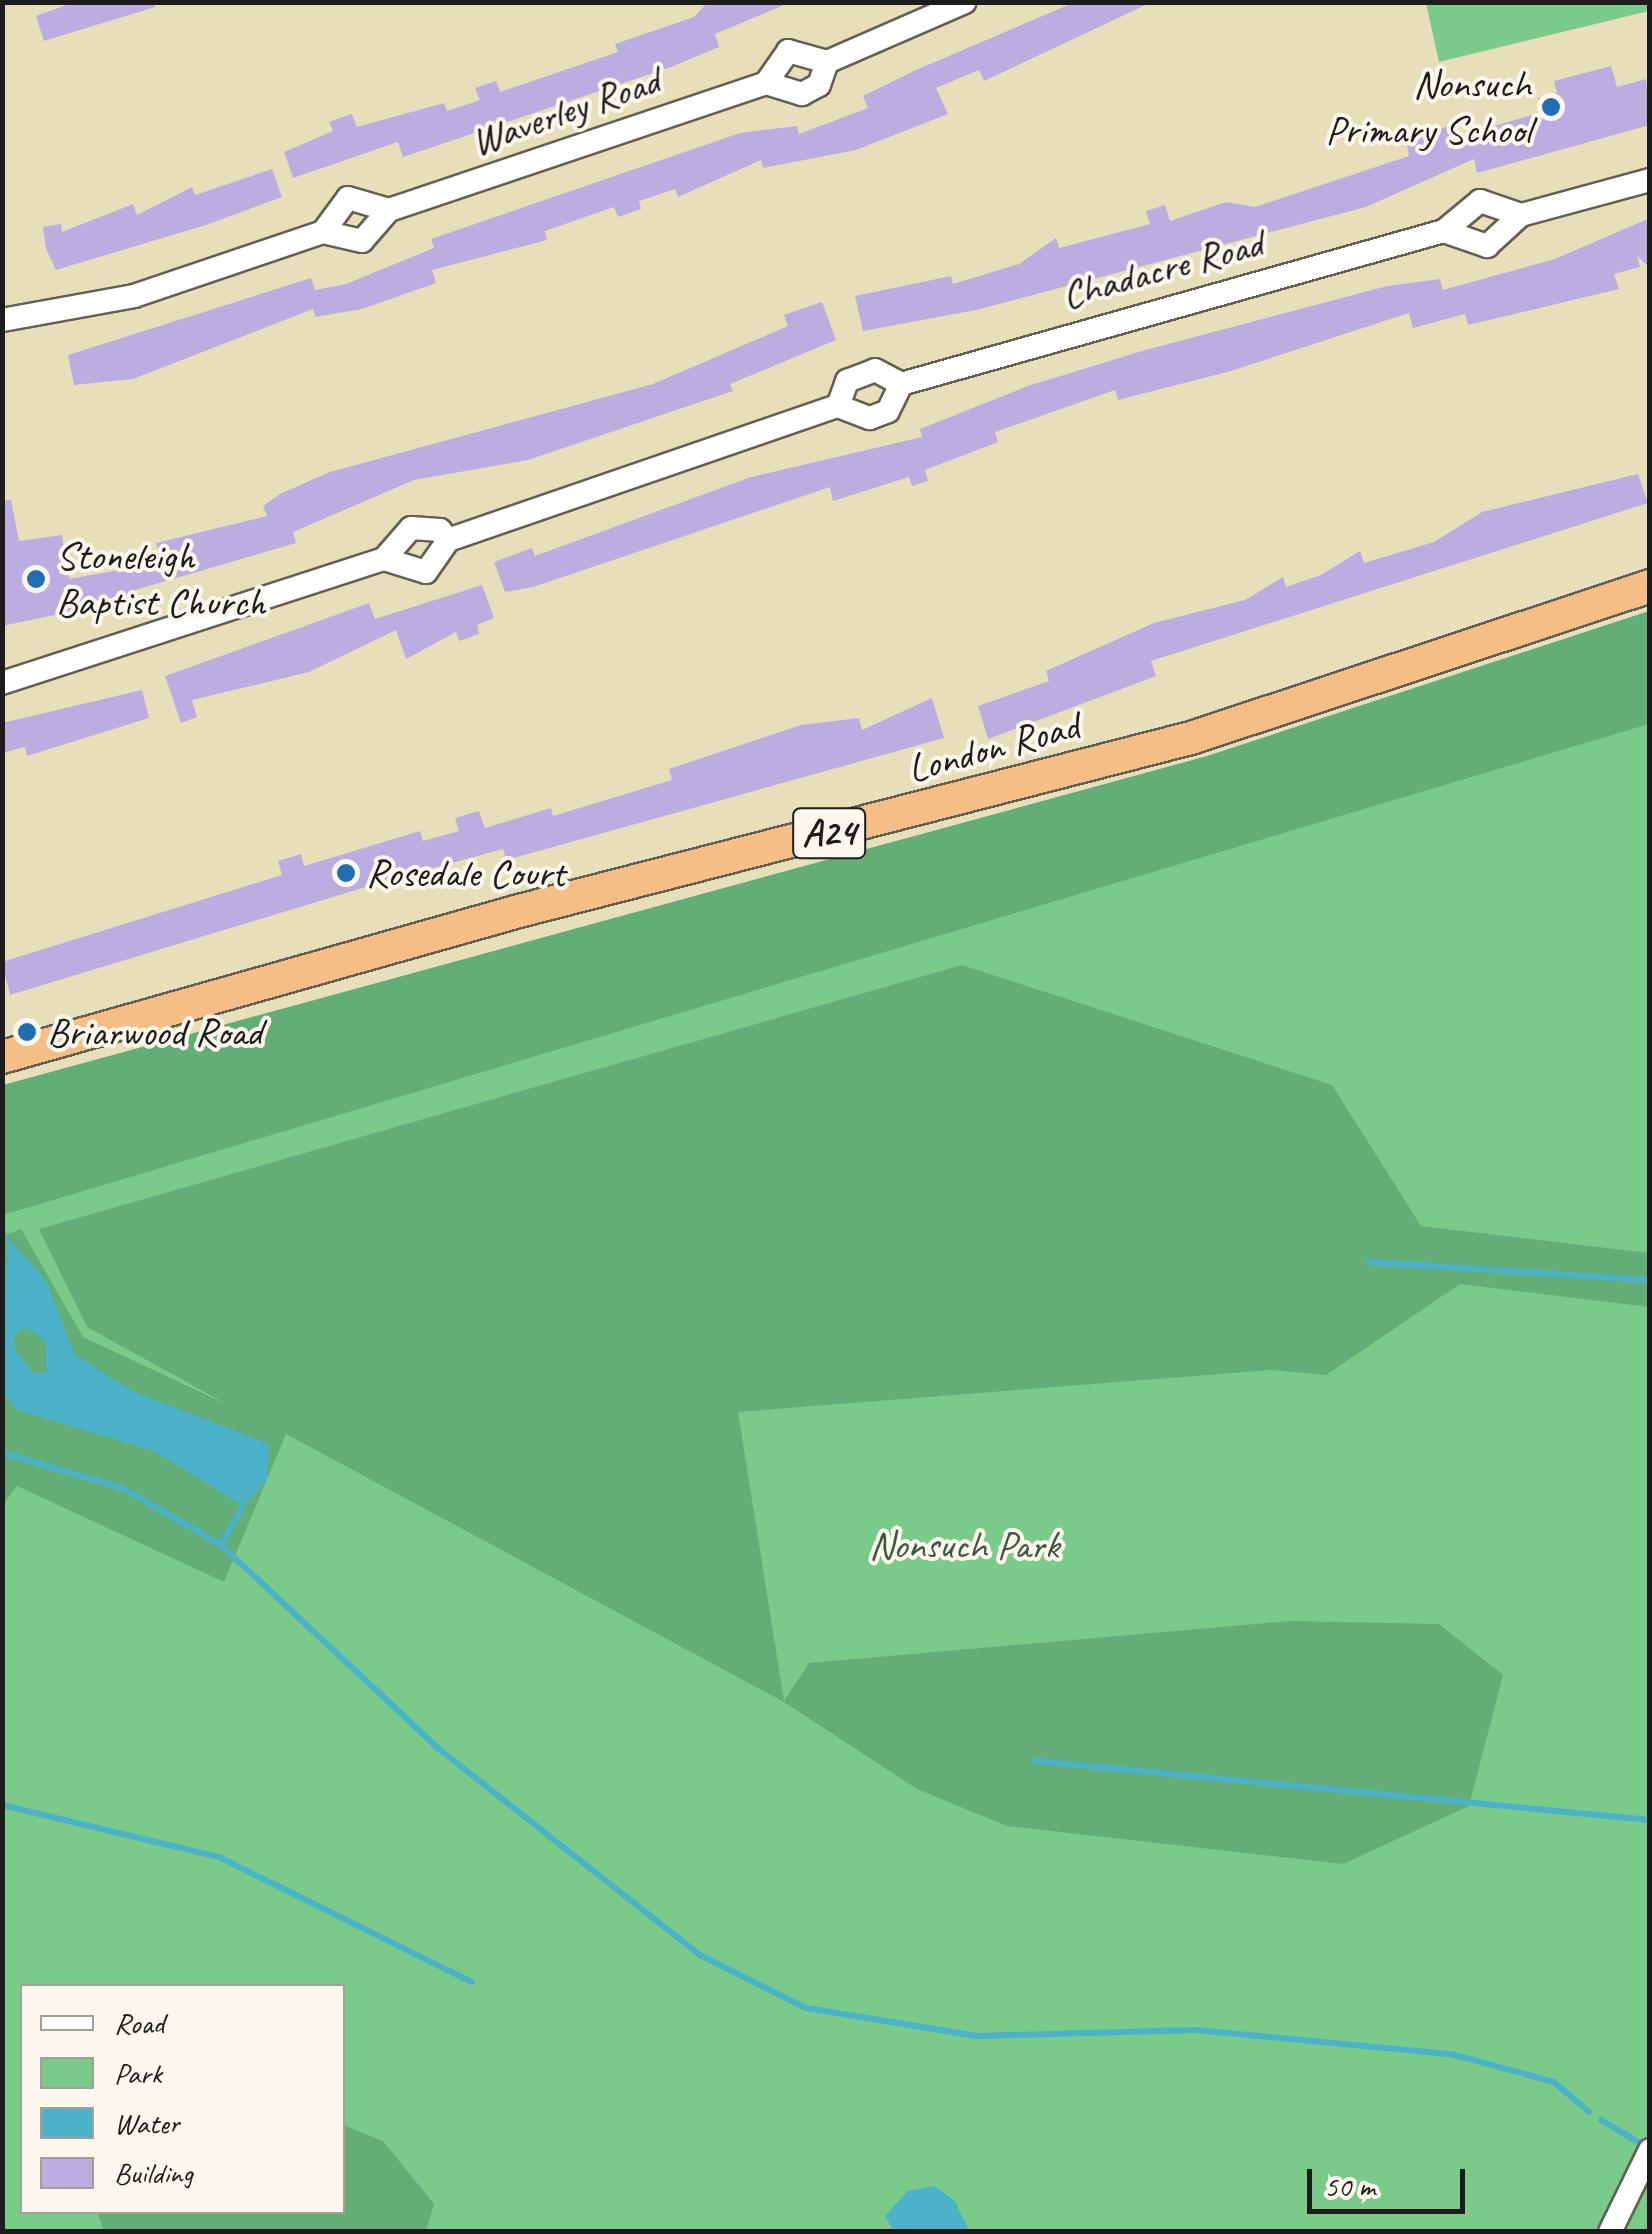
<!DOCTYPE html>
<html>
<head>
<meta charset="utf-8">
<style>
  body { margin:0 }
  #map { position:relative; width:1652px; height:2234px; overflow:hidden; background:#e6dfba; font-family:Caveat,sans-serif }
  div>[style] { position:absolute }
  .green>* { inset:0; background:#7aca8a }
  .forest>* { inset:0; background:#63ae76 }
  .water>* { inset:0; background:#4bb2ca }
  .stream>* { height:6px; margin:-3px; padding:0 3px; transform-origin:3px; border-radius:3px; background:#4bb2ca }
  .building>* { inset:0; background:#bcade1 }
  .roads { filter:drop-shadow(2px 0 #636053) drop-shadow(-2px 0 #636053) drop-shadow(0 2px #636053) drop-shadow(0 -2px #636053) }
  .minor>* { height:22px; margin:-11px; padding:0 11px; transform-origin:11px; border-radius:11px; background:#fff }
  .highway>* { height:32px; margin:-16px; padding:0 16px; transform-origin:16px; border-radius:16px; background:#f6be87 }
  .dots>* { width:28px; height:28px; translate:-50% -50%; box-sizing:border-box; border:5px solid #fbf7ec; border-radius:50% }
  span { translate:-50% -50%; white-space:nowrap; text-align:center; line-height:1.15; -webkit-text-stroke:8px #fbf7ec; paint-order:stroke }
  .shield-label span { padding:2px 8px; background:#fbf7ec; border:2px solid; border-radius:8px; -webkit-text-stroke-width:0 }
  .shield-label { font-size:38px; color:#1c1c1c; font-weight:700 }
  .poi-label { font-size:40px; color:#1c1c1c }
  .right { translate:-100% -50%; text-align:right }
  .left { translate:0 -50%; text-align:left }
  .street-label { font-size:40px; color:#1c1c1c }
  .park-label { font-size:40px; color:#3d5942 }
  .frame { position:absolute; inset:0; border:5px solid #1c1c1c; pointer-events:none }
  .legend { position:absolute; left:20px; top:1984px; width:325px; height:230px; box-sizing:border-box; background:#fbf7ec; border:2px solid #a29f99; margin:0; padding:12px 18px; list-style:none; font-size:30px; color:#1c1c1c }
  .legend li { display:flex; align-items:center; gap:20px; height:50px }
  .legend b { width:50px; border:2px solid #a29f99 }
  .scale { position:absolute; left:1307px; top:2169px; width:158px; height:45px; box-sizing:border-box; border:5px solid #1c1c1c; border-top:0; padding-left:12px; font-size:30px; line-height:35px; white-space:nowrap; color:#1c1c1c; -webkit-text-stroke:8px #fbf7ec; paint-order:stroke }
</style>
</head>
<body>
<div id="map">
  <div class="green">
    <div style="clip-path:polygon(1649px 2px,1649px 11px,1439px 62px,1426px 3px)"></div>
    <div style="clip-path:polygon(evenodd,1649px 634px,1649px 2231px,3px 2232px,3px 1111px,1649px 634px,22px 1986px,342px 1986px,342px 2212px,22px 2212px,22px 1986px)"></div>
  </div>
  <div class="forest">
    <div style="clip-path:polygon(1649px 611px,1649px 724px,3px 1215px,3px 1085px,1207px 756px)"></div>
    <div style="clip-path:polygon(962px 965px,1332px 1085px,1421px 1226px,1649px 1253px,1649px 1307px,1460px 1284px,1326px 1375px,1271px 1370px,738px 1412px,784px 1701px,809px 1663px,1290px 1621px,1439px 1624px,1503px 1675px,1469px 1806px,1343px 1864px,1007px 1826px,917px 1789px,784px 1702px,286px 1434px,224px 1582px,17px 1486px,3px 1505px,3px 1236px,21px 1229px,83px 1337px,228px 1405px,87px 1327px,39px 1229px)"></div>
    <div style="clip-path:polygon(343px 2125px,383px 2141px,434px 2204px,426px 2231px,104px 2231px,97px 2212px,342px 2212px)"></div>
  </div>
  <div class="water">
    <div style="clip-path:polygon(evenodd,8px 1238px,46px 1280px,75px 1355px,132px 1391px,269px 1444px,267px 1480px,243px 1506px,154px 1451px,16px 1410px,2px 1390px,8px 1238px,24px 1327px,45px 1340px,47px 1372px,35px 1374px,16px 1352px,13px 1338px,24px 1327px)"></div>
    <div style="clip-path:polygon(934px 2186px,955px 2201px,969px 2231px,894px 2231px,885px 2216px,894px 2206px,908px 2191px)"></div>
  </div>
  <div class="stream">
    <div style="left:2px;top:1221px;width:19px;rotate:84deg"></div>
    <div style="left:1369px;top:1262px;width:282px;rotate:3.7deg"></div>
    <div style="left:2px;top:1453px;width:125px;rotate:16.3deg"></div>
    <div style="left:122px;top:1488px;width:114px;rotate:29.9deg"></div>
    <div style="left:243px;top:1506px;width:45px;rotate:119.4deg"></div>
    <div style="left:221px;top:1545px;width:299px;rotate:43.1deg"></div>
    <div style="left:439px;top:1749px;width:333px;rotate:38.3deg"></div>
    <div style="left:700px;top:1955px;width:119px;rotate:26.6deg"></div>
    <div style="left:806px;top:2008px;width:173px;rotate:9.3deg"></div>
    <div style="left:977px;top:2036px;width:218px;rotate:-1.6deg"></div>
    <div style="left:1195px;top:2030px;width:257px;rotate:5.4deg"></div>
    <div style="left:1451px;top:2054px;width:107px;rotate:15.2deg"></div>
    <div style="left:1554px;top:2082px;width:46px;rotate:40.6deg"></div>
    <div style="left:1035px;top:1761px;width:618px;rotate:5.48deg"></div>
    <div style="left:2px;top:1805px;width:223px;rotate:13.5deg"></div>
    <div style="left:219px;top:1857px;width:282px;rotate:26.3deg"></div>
    <div style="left:1601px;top:2120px;width:49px;rotate:30.8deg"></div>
  </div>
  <div class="building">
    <div style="clip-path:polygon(75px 2px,154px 2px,155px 7px,44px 41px,36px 16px)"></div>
    <div style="clip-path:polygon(708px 2px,789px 3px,715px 34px,719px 47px,671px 67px,403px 157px,398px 142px,293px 178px,284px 152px,333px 131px,329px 122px,352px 114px,357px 127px,444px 103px,447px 111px,480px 100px,475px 88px,496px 81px,500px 92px,618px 52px,615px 44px,694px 17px)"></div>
    <div style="clip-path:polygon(1075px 2px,1152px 2px,984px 81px,979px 70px,936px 88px,948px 114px,856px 150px,763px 168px,761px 160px,678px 197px,675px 189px,639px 201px,641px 209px,618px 217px,614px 207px,545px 231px,547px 240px,432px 270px,436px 283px,362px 309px,315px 317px,313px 309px,133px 379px,74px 385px,68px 355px,311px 278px,315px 290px,346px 284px,434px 248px,431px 239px,740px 133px,797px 126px,799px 134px,868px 108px,863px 96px,916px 70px)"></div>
    <div style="clip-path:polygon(1611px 66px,1617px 87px,1646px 79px,1650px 125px,1477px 173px,1474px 159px,1366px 207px,976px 310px,863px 331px,855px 296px,951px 276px,953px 284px,1019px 264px,1056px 238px,1059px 248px,1150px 224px,1146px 211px,1165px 205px,1170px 221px,1226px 202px,1255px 207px,1409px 156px,1406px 139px,1449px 126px,1453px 138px,1542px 112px,1538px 98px,1557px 93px,1554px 81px)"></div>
    <div style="clip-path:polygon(272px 169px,282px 197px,206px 225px,56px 270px,46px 249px,43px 227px,61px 224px,62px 232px,133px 204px,137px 215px,192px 187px,195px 195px)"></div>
    <div style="clip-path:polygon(1650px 218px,1650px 268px,1637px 256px,1640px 267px,1614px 274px,1619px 289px,1468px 325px,1465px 314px,1413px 328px,1409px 313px,1231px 371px,1118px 400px,1115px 390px,995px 432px,998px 442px,925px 470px,928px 481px,912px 486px,909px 477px,833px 501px,830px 487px,533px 587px,505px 592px,494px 562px,532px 548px,535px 556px,751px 477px,922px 437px,920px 429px,1028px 386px,1142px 351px,1387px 286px,1440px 279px,1443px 290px,1555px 259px)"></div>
    <div style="clip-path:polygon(822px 302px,836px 340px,730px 384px,733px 391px,528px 460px,414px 480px,293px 532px,296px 543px,135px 590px,136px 598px,2px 626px,2px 501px,11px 500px,19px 541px,62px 535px,69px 579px,142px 566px,159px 555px,156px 543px,267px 516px,263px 506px,280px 494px,330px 472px,653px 384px,788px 326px,784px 315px)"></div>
    <div style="clip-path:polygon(1638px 474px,1648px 503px,1151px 661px,1156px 676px,988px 739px,978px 706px,1049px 681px,1046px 671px,1154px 623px,1245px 600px,1283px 577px,1286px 587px,1321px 575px,1360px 551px,1364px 563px,1434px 542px,1482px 512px)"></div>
    <div style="clip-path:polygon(482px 585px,494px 618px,477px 625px,479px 634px,459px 641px,456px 632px,406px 659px,396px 630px,309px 672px,192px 700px,197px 717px,181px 723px,165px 676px,369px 603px,375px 619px)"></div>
    <div style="clip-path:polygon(142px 690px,149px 718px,27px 756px,25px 747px,2px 753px,2px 723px)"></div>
    <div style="clip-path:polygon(932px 698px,944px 738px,506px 860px,503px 849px,389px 880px,10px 995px,2px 962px,282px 875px,278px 861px,301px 854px,304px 866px,420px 831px,423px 841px,459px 831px,455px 818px,479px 811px,485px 828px,551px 808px,553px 816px,672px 780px,669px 769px,801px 725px,859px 718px,862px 730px)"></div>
  </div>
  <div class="roads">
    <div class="minor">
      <div style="left:827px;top:62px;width:150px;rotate:-23.5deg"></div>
      <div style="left:766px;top:83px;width:39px;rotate:-55deg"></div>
      <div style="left:788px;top:51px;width:41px;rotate:15.8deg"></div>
      <div style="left:1444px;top:231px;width:46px;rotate:19.2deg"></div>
      <div style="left:1487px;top:246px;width:46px;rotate:-42.4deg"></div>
      <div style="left:1521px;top:215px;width:134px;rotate:-15.2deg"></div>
      <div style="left:323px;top:232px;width:42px;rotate:-53.7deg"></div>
      <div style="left:348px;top:198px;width:43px;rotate:16.3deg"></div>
      <div style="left:2px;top:320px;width:134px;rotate:-10.3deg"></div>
      <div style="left:134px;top:296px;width:200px;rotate:-18.7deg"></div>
      <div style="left:323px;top:232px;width:40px;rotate:13deg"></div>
      <div style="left:362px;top:241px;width:41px;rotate:-48.9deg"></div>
      <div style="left:389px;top:210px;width:398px;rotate:-18.6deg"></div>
      <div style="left:766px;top:83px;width:38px;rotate:17deg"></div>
      <div style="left:802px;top:94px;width:19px;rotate:-28deg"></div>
      <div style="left:819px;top:85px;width:24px;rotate:-71deg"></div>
      <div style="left:838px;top:406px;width:27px;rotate:-70deg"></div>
      <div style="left:847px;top:381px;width:30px;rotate:-21deg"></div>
      <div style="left:875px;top:370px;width:30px;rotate:28deg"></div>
      <div style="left:901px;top:384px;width:564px;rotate:-15.74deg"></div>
      <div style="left:1444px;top:231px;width:47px;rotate:-39.8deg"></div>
      <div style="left:1480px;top:201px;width:43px;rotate:18.9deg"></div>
      <div style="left:448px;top:540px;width:412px;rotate:-19deg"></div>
      <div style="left:838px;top:406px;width:34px;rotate:21deg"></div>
      <div style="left:870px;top:418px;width:19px;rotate:-21deg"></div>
      <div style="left:888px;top:411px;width:30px;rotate:-64deg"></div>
      <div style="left:384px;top:559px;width:44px;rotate:17.2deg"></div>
      <div style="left:426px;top:572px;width:39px;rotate:-55deg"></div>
      <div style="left:2px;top:683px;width:402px;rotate:-18deg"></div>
      <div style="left:384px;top:559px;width:41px;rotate:-48.9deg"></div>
      <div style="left:411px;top:528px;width:29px;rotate:4deg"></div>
      <div style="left:440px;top:530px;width:13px;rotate:51deg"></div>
      <div style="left:1610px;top:2232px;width:91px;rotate:-64deg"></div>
    </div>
    <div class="highway">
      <div style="left:2px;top:1057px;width:537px;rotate:-15.77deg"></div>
      <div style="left:519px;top:911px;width:694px;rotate:-14.44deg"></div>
      <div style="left:1191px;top:738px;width:484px;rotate:-18.3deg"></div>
    </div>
  </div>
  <div class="dots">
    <div style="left:1551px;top:107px;background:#1f6fb2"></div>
    <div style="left:36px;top:579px;background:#1f6fb2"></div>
    <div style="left:346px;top:873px;background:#1f6fb2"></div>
    <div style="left:27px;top:1032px;background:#1f6fb2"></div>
  </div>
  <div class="shield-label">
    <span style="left:829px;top:833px">A24</span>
  </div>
  <div class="poi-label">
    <span class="right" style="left:1531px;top:107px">Nonsuch<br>Primary School</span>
    <span class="left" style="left:56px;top:579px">Stoneleigh<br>Baptist Church</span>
    <span class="left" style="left:366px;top:873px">Rosedale Court</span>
    <span class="left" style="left:47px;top:1032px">Briarwood Road</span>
  </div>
  <div class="street-label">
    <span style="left:565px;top:111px;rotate:-19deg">Waverley Road</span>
    <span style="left:1162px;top:269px;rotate:-15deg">Chadacre Road</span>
    <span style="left:993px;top:747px;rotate:-15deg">London Road</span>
  </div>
  <div class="park-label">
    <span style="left:964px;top:1545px">Nonsuch Park</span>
  </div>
  <div class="frame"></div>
  <ul class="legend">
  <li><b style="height:12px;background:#fff"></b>Road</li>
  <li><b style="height:28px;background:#7aca8a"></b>Park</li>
  <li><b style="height:28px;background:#4bb2ca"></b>Water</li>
  <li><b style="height:28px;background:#bcade1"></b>Building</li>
  </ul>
  <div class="scale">50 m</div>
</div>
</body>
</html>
